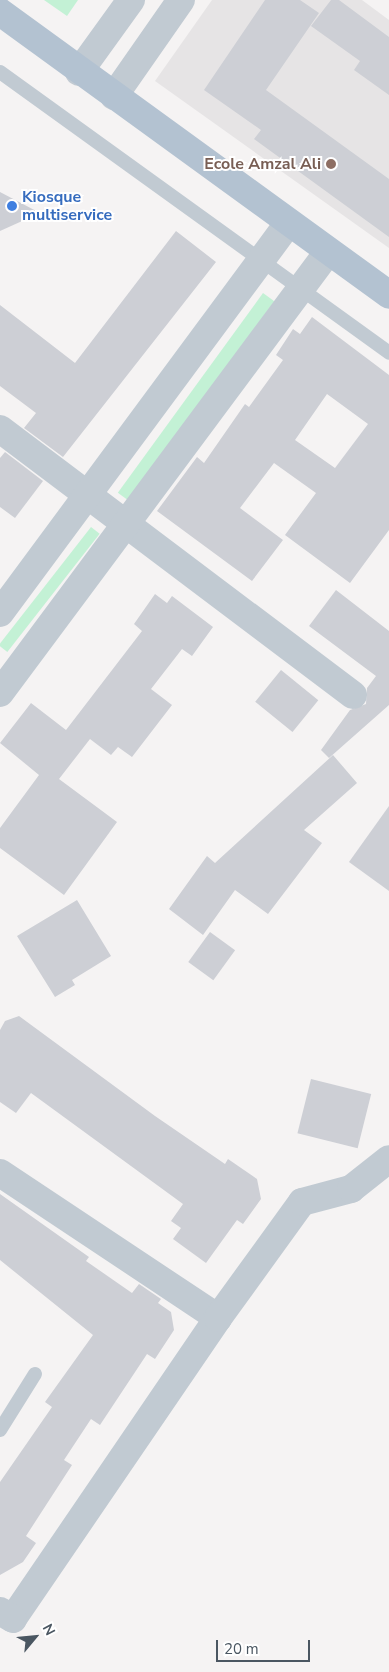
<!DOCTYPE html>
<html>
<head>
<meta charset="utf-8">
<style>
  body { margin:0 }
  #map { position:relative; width:389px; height:1672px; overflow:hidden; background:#f5f3f3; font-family:"Nunito Sans",sans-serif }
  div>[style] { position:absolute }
  .education>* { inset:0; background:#e6e4e5 }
  .green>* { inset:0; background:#c3f1d5; transform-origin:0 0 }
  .building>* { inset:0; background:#cdcfd5; transform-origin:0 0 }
  .service>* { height:14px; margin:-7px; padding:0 7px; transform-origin:7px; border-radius:7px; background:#c1cad2 }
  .minor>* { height:28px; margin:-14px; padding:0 14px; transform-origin:14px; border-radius:14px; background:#c1cad2 }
  .primary>* { height:28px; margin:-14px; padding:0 14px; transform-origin:14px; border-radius:14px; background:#b3c2d1 }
  .dots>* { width:14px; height:14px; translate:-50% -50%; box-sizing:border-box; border:2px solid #fff; border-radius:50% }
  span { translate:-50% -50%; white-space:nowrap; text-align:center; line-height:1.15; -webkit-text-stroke:4px #fff; paint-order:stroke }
  .education-label { font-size:16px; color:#785e54; font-weight:700 }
  .right { translate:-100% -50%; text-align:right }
  .shop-label { font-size:16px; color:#366cbe; font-weight:700 }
  .left { translate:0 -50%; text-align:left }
  .north { position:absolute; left:10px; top:1612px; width:50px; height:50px; -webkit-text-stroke:4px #fff; paint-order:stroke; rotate:62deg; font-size:14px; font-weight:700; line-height:20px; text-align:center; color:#4a5661 }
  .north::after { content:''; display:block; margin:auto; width:18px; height:22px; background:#4a5661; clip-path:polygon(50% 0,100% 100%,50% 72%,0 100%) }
  .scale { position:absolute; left:216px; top:1640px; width:94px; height:22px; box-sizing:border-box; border:2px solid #4a5661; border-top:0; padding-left:6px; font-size:15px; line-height:18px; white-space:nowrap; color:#4a5661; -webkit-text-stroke:4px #fff; paint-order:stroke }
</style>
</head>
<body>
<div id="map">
  <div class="education">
    <div style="clip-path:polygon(212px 0,362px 0,389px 20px,389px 248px,155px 81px)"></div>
  </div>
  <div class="green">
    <div style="clip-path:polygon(44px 0,78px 0,67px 16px)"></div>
    <div style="left:263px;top:293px;width:14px;height:247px;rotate:36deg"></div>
    <div style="left:91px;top:527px;width:11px;height:150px;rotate:38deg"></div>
  </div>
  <div class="building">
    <div style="clip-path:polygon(265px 0,300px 0,319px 13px,266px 90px,389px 179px,389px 237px,254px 139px,261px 130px,204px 90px)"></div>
    <div style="clip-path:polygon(331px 0,339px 0,389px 37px,389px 95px,354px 70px,360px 61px,311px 26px)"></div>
    <div style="clip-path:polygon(0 192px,40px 213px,0 231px)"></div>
    <div style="clip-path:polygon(176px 231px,216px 262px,63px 457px,24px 428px,36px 413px,0 386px,0 305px,75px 363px)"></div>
    <div style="clip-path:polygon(evenodd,312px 317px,389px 375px,389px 530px,350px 583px,285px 535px,316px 493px,274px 463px,240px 508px,283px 540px,252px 581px,157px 511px,197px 457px,204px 463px,245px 404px,249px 407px,283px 360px,276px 355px,293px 329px,300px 334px,312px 317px,327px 394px,368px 424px,335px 468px,295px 440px,327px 394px)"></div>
    <div style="clip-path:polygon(5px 452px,43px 481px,15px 518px,0 507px,0 458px)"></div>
    <div style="clip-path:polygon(336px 590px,389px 631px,389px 705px,329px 758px,321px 750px,350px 710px,366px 704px,367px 688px,376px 676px,309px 626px)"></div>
    <div style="clip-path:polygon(155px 594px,167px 603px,172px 596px,213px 627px,192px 656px,182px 649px,151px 689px,172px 705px,132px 757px,118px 747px,111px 755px,90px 739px,59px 779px,117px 822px,64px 895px,0 848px,0 828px,39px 775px,0 743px,31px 703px,66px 730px,142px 631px,134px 624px)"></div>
    <div style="left:281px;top:670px;width:48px;height:41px;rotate:39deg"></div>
    <div style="clip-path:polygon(333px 755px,357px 783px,304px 830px,322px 843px,268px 914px,235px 890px,203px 935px,169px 909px,207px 856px,215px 863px)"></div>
    <div style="clip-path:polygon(389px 806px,389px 891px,349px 862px)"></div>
    <div style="clip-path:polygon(77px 900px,111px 956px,72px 980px,75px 985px,55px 997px,17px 936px)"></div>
    <div style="left:210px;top:932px;width:31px;height:37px;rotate:36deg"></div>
    <div style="clip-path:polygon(19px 1016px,155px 1116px,225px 1164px,228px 1159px,257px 1179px,261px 1199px,243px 1224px,237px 1220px,206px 1263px,173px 1239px,181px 1228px,171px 1221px,183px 1204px,31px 1093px,16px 1113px,0 1102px,0 1030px,5px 1021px)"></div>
    <div style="left:311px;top:1079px;width:62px;height:56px;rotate:14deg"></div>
    <div style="clip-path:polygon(0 1194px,89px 1257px,86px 1261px,132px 1293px,139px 1284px,161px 1299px,158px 1303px,171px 1312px,174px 1330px,155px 1359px,147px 1354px,100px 1425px,91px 1419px,64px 1460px,72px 1465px,26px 1536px,36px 1543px,23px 1562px,0 1575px,0 1482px,52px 1407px,45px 1402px,93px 1335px,0 1260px)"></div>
  </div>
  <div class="service">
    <div style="left:0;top:72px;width:480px;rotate:35.8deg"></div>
    <div style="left:0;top:1430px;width:66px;rotate:-58deg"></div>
  </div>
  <div class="minor">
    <div style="left:79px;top:72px;width:89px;rotate:-54.2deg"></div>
    <div style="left:114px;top:96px;width:117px;rotate:-55.1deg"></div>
    <div style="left:0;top:429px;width:442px;rotate:37deg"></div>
    <div style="left:0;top:613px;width:484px;rotate:-53.5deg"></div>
    <div style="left:0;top:693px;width:550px;rotate:-53.36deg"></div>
    <div style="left:0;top:1173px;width:262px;rotate:33.6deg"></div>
    <div style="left:218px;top:1318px;width:364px;rotate:124.3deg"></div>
    <div style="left:13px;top:1619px;width:15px;rotate:-148deg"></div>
    <div style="left:218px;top:1318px;width:143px;rotate:-54.1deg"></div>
    <div style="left:302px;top:1202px;width:51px;rotate:-14.9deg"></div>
    <div style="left:351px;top:1189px;width:48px;rotate:-38.3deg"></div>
  </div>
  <div class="primary">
    <div style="left:0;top:12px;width:481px;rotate:36deg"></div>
  </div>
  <div class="dots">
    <div style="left:331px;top:164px;background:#8d6e63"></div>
    <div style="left:12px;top:206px;background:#3f7fe0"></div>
  </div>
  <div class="education-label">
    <span class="right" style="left:321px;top:164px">Ecole Amzal Ali</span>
  </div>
  <div class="shop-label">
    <span class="left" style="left:22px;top:206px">Kiosque<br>multiservice</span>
  </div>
  <div class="north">N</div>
  <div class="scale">20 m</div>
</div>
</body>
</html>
